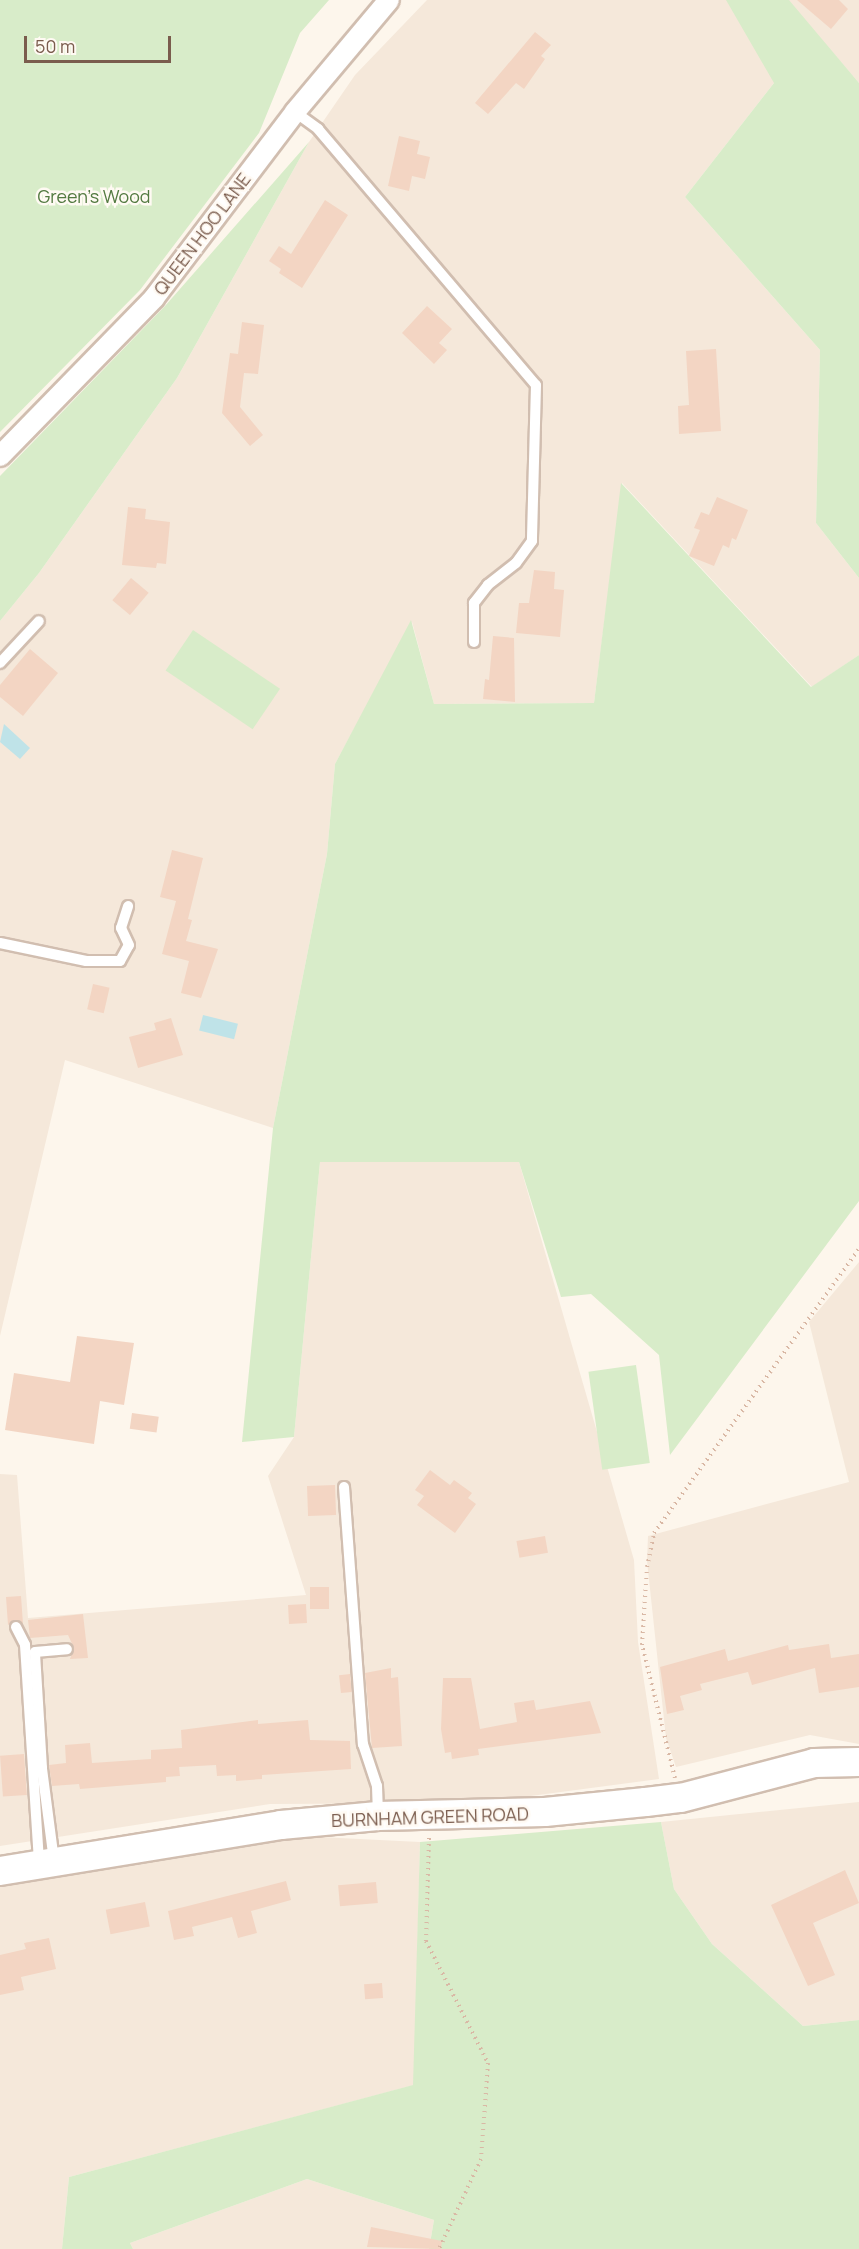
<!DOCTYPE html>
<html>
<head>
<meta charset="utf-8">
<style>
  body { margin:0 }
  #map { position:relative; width:859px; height:2249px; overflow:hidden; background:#fdf6ec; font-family:Manrope,sans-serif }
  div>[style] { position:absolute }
  .residential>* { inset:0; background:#f5e8da }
  .green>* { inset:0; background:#d8ecc9; transform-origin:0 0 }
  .water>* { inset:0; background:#bfe3e8; transform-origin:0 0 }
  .building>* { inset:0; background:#f3d5c3; transform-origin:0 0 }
  .path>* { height:4px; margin-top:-2px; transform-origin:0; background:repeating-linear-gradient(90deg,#d9b8a5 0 1.5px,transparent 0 6px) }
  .roads { filter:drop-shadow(2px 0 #d1beb0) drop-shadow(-2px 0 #d1beb0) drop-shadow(0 2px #d1beb0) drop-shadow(0 -2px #d1beb0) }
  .lane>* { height:10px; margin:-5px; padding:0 5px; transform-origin:5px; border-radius:5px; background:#fff }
  .street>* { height:20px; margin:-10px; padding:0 10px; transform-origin:10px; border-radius:10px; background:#fff }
  .secondary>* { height:28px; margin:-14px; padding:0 14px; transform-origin:14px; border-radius:14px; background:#fff }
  span { translate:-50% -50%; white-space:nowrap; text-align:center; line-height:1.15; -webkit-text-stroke:5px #fffaf3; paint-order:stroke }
  .park-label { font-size:18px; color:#537a41 }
  .street-label { font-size:18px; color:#7a5c4d }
  .scale { position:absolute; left:24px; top:36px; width:147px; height:27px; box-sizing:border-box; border:3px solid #7a5c4d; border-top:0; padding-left:8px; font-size:18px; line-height:21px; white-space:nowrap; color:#7a5c4d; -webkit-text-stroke:4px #fffaf3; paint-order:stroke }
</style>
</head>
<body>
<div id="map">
  <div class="residential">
    <div style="clip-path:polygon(427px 0,859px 0,859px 83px,802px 17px,774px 83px,685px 197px,820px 350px,816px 523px,859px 578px,859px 655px,812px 687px,622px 483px,594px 703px,434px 704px,412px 622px,335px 764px,327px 854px,273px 1128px,65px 1060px,0 1336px,0 621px,39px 573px,177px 378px,309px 142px,355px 75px)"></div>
    <div style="clip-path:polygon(320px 1162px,519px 1162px,634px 1560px,638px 1642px,659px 1779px,477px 1803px,270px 1804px,0 1846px,0 1474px,17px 1475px,28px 1618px,306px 1595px,268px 1476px,294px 1437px)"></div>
    <div style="clip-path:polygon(859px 1262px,859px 1744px,810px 1735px,676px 1767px,666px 1738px,647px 1561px,648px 1536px,849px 1482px,809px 1322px)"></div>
    <div style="clip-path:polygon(859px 1802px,859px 2020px,803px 2026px,712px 1944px,674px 1889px,661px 1822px)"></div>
    <div style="clip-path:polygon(299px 1836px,420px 1842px,414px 2085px,69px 2177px,62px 2249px,0 2249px,0 1883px)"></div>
    <div style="clip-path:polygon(307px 2179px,434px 2220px,429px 2249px,133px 2249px,130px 2243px)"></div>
  </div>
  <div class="green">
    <div style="clip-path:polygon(0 0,329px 0,300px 33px,259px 133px,140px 290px,0 432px)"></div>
    <div style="clip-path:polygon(726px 0,789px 0,859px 83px,859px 578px,816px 523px,820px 350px,685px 197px,774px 83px)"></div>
    <div style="clip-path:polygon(309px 142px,177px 378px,39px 573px,0 621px,0 476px,165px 306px)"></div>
    <div style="clip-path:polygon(621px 483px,811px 687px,859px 655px,859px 1201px,670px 1455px,659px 1355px,591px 1294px,561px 1297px,519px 1162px,320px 1162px,294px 1437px,242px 1442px,273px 1128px,327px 854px,335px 764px,411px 620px,434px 704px,594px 703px)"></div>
    <div style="left:193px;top:630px;width:105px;height:49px;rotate:34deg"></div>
    <div style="left:636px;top:1365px;width:99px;height:48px;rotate:82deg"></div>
    <div style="clip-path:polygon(661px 1822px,674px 1889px,712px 1944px,803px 2026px,859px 2020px,859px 2249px,429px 2249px,434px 2220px,307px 2179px,130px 2243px,133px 2249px,62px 2249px,69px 2177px,413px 2085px,420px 1842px)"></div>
  </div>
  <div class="water">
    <div style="clip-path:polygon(4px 724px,30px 748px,20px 759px,0 742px)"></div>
    <div style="left:203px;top:1015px;width:36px;height:16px;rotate:14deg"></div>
  </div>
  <div class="building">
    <div style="clip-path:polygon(797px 0,839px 0,848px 9px,831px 29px)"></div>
    <div style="clip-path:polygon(535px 32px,551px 45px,541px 56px,545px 59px,524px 89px,516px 83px,488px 114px,475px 103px)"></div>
    <div style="clip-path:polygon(399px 136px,420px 141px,417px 154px,430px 157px,425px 179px,412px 176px,409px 191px,388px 186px)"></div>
    <div style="clip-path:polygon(325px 200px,348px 215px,302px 288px,279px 273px,281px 269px,269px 261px,279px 246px,291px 254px)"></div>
    <div style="clip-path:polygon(427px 306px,452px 329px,439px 343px,447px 350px,434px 364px,402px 333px)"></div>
    <div style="clip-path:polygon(242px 322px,264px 325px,258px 374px,244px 373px,240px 407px,263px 435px,250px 446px,222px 413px,230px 353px,238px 354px)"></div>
    <div style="clip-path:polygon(716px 349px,721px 431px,679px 434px,678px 406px,689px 405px,686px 351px)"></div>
    <div style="clip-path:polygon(717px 497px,748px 510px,736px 540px,732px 538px,729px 548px,723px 545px,714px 566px,689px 556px,700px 530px,694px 528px,701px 512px,709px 515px)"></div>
    <div style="clip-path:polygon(128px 507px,146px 509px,145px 519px,170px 522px,166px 564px,157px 563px,156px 568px,122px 565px)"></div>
    <div style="clip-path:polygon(534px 570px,555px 572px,554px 589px,564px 590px,560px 637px,516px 633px,519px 603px,529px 603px)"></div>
    <div style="left:131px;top:578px;width:23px;height:29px;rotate:40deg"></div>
    <div style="clip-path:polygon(493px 636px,514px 638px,515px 702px,483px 699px,485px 679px,489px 680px)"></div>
    <div style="clip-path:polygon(30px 649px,58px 673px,23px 716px,0 697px,0 685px)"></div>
    <div style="clip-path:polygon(172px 850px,203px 858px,188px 919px,192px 920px,186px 941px,218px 949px,201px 998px,181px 993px,189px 961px,162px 954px,176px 901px,160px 897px)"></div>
    <div style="left:93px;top:984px;width:17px;height:26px;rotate:13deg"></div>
    <div style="clip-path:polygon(171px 1018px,183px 1055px,138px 1068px,129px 1037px,156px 1030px,154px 1023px)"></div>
    <div style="clip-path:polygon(77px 1336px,134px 1343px,124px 1405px,100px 1401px,94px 1444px,5px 1430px,14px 1373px,70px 1382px)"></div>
    <div style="left:132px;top:1413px;width:27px;height:16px;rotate:8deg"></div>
    <div style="clip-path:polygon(430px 1470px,450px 1485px,454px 1480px,472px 1493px,468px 1498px,476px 1504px,455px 1533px,417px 1505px,424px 1496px,415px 1490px)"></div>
    <div style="left:335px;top:1485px;width:30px;height:28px;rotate:88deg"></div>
    <div style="left:545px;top:1536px;width:17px;height:29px;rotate:80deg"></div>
    <div style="left:310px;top:1587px;width:19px;height:22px"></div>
    <div style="clip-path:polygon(21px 1596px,23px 1624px,16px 1620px,8px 1625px,6px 1597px)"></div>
    <div style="left:306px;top:1604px;width:19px;height:18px;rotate:87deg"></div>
    <div style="clip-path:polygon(83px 1614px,88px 1658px,70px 1659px,74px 1648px,68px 1635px,30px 1638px,28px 1620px)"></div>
    <div style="clip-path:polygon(829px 1644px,831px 1658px,859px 1654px,859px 1687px,819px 1693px,815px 1668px,752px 1685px,748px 1672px,700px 1684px,702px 1690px,680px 1696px,684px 1710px,667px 1714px,660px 1667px,725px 1649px,728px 1661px,788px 1645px,789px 1650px)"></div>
    <div style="clip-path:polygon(391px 1668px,391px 1678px,398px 1677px,402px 1746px,372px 1748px,365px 1673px)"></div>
    <div style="left:350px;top:1674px;width:18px;height:11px;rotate:84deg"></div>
    <div style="clip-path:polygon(443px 1678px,471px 1678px,480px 1729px,517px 1722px,514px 1703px,534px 1700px,536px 1710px,590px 1701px,601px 1733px,478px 1749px,479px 1755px,452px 1759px,451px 1752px,445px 1753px,441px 1729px)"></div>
    <div style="clip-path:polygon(258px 1720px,258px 1724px,308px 1720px,310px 1740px,350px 1741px,351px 1769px,262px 1775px,262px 1779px,236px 1781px,236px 1775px,217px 1776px,216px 1765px,179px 1767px,180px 1776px,166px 1777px,166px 1782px,80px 1789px,79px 1784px,52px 1786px,49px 1765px,66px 1763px,65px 1745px,90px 1743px,92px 1763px,151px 1759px,151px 1750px,182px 1748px,181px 1730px)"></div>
    <div style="left:24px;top:1754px;width:41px;height:24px;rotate:86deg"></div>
    <div style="clip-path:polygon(845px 1870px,859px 1903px,813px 1923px,835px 1975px,808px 1986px,771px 1905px)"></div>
    <div style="clip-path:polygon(286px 1881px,291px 1900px,251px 1911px,257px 1933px,238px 1938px,232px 1917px,192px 1927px,194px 1936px,174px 1940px,168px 1911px)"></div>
    <div style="left:376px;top:1882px;width:21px;height:38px;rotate:85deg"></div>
    <div style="left:145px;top:1902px;width:25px;height:40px;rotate:79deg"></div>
    <div style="clip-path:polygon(49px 1938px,56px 1969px,21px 1977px,24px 1990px,0 1995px,0 1955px,26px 1949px,24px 1943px)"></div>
    <div style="left:382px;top:1983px;width:15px;height:18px;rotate:86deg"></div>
    <div style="clip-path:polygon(371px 2227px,442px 2241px,441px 2249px,367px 2247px)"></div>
  </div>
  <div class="path">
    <div style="left:675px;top:1778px;width:137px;rotate:-103.9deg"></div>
    <div style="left:642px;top:1645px;width:78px;rotate:-86.3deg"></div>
    <div style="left:647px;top:1567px;width:35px;rotate:-78deg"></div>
    <div style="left:654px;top:1533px;width:350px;rotate:-54.2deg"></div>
    <div style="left:429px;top:1838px;width:103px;rotate:91.7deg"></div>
    <div style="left:426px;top:1941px;width:137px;rotate:63.1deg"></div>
    <div style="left:488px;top:2063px;width:96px;rotate:94.2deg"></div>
    <div style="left:481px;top:2159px;width:99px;rotate:115deg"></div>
  </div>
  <div class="roads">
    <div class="lane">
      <div style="left:295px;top:112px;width:29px;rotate:36deg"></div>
      <div style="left:318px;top:129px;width:336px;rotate:49.6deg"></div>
      <div style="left:536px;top:385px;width:156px;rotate:91.5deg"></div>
      <div style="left:532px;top:541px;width:27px;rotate:126deg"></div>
      <div style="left:516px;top:563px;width:36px;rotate:142deg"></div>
      <div style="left:488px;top:585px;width:23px;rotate:128deg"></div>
      <div style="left:474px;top:603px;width:39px;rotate:90deg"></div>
      <div style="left:0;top:663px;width:57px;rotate:-47.1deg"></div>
      <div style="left:0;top:943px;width:88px;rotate:11.8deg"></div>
      <div style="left:86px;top:961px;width:34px"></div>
      <div style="left:120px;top:961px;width:18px;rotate:-61deg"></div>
      <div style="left:129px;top:945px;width:19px;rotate:-115deg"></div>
      <div style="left:121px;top:928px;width:23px;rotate:-72deg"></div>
      <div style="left:344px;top:1487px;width:258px;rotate:85.8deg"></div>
      <div style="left:363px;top:1744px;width:44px;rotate:71.6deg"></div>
      <div style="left:377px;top:1786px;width:30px;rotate:88deg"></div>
      <div style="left:16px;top:1627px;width:20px;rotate:63deg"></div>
      <div style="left:25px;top:1645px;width:218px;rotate:86.3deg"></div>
      <div style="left:54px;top:1861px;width:94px;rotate:-97.4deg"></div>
      <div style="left:42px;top:1768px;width:116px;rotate:-93.5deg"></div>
      <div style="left:35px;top:1652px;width:32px;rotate:-5deg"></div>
    </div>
    <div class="street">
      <div style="left:0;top:456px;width:221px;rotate:-45.7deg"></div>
      <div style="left:154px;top:298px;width:233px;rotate:-52.8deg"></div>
      <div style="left:295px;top:112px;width:146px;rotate:-50deg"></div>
    </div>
    <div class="secondary">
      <div style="left:0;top:1871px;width:285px;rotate:-9.3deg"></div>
      <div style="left:281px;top:1825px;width:97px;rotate:-5.3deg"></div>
      <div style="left:378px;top:1816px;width:167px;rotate:-1.4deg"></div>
      <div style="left:545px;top:1812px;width:101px;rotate:-5.7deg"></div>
      <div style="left:646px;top:1802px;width:35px;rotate:-7deg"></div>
      <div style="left:681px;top:1798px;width:138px;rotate:-14.7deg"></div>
      <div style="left:814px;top:1763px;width:45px;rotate:-1.3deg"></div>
    </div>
  </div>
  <div class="park-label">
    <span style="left:94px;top:196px">Green's Wood</span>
  </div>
  <div class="street-label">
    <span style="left:202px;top:234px;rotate:-53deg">QUEEN HOO LANE</span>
    <span style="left:430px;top:1817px;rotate:-2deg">BURNHAM GREEN ROAD</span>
  </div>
  <div class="scale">50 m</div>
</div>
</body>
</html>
